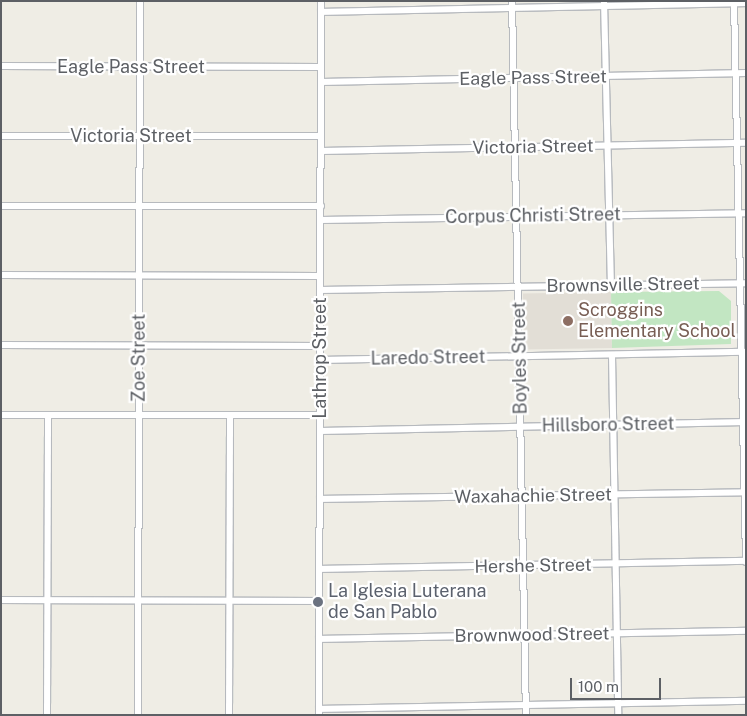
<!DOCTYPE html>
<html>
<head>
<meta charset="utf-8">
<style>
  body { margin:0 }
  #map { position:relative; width:747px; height:716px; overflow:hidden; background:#efede5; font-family:"Public Sans",sans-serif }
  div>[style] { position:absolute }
  .education>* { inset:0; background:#e2ded6; transform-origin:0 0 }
  .green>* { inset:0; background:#c2e6c2 }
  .roads { filter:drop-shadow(1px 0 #b7babe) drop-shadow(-1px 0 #b7babe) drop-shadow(0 1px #b7babe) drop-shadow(0 -1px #b7babe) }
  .minor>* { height:6px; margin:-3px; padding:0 3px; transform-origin:3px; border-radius:3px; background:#fff }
  .dots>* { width:14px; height:14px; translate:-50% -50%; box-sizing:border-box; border:2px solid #fff; border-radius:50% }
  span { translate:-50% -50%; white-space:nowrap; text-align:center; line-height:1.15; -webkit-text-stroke:4.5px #fff; paint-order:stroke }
  .street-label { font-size:18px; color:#5d6065 }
  .education-label { font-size:18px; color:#785e54 }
  .left { translate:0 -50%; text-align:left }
  .worship-label { font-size:18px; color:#5b616d }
  .frame { position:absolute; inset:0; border:2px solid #5d6065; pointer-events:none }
  .scale { position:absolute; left:570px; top:678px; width:91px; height:22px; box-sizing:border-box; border:2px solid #5d6065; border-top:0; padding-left:6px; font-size:15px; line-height:18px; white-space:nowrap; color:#5d6065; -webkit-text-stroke:4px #fff; paint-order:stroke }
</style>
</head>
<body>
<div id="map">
  <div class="education">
    <div style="left:611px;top:292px;width:56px;height:88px;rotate:89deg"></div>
  </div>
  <div class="green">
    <div style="clip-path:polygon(719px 291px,731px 301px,731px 344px,612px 348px,611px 292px)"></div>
  </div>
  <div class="roads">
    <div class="minor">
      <div style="left:512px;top:1px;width:714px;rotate:88.88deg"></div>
      <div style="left:604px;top:1px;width:284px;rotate:88.6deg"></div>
      <div style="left:734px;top:1px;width:561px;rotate:88.77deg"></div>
      <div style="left:321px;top:12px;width:425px;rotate:-1.2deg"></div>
      <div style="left:1px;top:66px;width:320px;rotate:0.2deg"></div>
      <div style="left:321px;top:82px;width:425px;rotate:-1.2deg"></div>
      <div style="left:1px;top:136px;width:320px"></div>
      <div style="left:321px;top:151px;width:425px;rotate:-1.1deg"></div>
      <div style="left:1px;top:206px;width:320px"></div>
      <div style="left:321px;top:220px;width:425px;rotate:-0.9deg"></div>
      <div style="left:1px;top:275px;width:319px;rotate:0.2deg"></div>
      <div style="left:320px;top:290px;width:426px;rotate:-0.9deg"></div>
      <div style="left:1px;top:345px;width:319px;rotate:0.2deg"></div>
      <div style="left:612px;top:355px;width:360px;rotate:89deg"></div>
      <div style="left:320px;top:360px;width:424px;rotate:-1.1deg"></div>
      <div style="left:1px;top:415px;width:319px"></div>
      <div style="left:320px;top:431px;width:426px;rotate:-1.2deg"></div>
      <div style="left:320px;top:499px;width:426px;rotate:-0.9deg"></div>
      <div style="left:320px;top:569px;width:426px;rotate:-1.1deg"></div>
      <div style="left:1px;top:600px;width:317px;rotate:0.2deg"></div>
      <div style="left:319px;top:639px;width:427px;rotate:-1.1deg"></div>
      <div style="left:319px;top:709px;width:427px;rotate:-1.1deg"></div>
      <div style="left:47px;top:715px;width:300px;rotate:-89.8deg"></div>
      <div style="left:138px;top:715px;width:714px;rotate:-89.84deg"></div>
      <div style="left:229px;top:715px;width:300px;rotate:-89.8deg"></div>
      <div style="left:319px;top:715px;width:714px;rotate:-89.84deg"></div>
    </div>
  </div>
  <div class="dots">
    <div style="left:568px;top:321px;background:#8d6e63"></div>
    <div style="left:318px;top:602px;background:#6b7280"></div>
  </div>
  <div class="street-label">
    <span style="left:131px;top:67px">Eagle Pass Street</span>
    <span style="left:533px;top:78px;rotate:-1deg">Eagle Pass Street</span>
    <span style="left:131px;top:136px">Victoria Street</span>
    <span style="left:533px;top:147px;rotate:-1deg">Victoria Street</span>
    <span style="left:533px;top:216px;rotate:-1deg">Corpus Christi Street</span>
    <span style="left:623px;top:285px;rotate:-1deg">Brownsville Street</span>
    <span style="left:139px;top:358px;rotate:-90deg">Zoe Street</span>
    <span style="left:320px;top:358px;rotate:-90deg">Lathrop Street</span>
    <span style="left:428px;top:358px;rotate:-1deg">Laredo Street</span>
    <span style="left:520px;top:358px;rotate:-91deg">Boyles Street</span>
    <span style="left:608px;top:425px;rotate:-1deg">Hillsboro Street</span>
    <span style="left:533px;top:496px;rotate:-1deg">Waxahachie Street</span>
    <span style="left:533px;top:566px;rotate:-1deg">Hershe Street</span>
    <span style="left:532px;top:635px;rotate:-1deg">Brownwood Street</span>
  </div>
  <div class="education-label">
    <span class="left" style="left:578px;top:321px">Scroggins<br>Elementary School</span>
  </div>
  <div class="worship-label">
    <span class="left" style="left:328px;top:602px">La Iglesia Luterana<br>de San Pablo</span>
  </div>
  <div class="frame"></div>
  <div class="scale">100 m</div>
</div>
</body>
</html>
